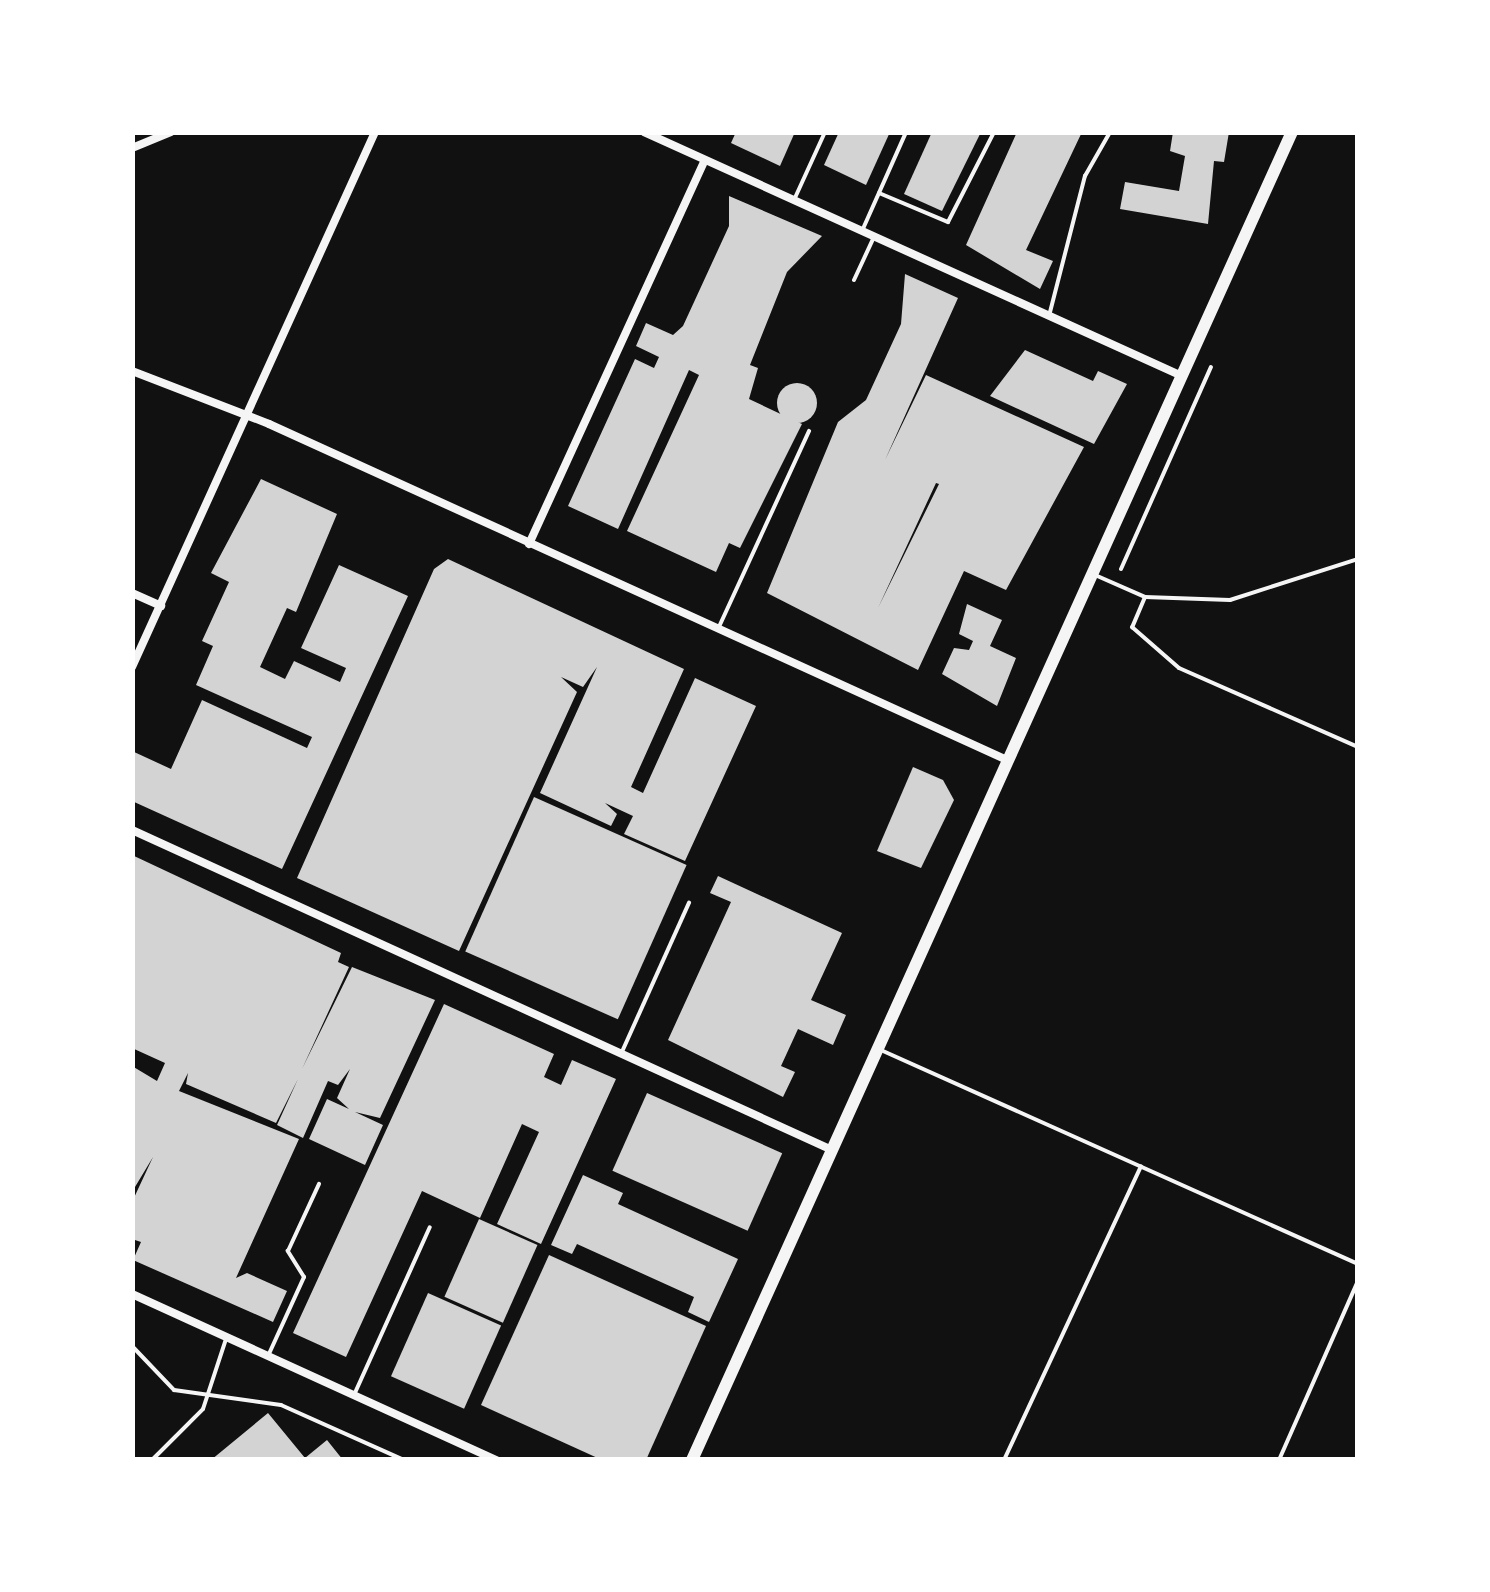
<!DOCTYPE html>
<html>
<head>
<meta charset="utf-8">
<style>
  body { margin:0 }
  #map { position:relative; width:1490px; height:1592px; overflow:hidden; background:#111; font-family:Overpass,sans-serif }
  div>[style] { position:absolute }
  .building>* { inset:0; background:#d3d3d3; transform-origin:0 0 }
  .round { border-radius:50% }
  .path>* { height:4px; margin:-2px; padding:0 2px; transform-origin:2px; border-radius:2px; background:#f5f5f5 }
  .service>* { height:4px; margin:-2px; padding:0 2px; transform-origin:2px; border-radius:2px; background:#f5f5f5 }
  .minor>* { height:8px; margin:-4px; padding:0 4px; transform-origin:4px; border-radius:4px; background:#f5f5f5 }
  .primary>* { height:12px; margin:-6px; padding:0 6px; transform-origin:6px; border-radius:6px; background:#f5f5f5 }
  span { translate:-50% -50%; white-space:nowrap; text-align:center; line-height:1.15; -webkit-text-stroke:8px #fff; paint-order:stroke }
  .frame { position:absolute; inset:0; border:135px solid #fff; pointer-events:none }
</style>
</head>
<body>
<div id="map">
  <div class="building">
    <div style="clip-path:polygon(736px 132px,795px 132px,780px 166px,731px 143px)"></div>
    <div style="clip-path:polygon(839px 132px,890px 132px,866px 185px,824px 165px)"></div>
    <div style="clip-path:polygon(932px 132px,981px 132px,942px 211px,904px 194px)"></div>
    <div style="clip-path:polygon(1017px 132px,1082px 132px,1026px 250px,1053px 261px,1040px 289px,966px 245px)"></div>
    <div style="clip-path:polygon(1173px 132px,1229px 132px,1224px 162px,1214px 161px,1208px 224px,1120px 209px,1125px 182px,1179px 191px,1185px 156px,1170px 151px)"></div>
    <div style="clip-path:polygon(729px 196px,822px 236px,787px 272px,750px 365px,758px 368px,749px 399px,802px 424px,740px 548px,729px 543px,716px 572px,627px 531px,699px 375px,689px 370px,618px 529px,568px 506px,635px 359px,654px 368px,659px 357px,636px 346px,646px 323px,673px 335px,683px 326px,729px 226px)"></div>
    <div style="clip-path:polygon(evenodd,905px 274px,958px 298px,885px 460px,926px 375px,1084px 447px,1006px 590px,964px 571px,918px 670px,767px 593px,838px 422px,866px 400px,901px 324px,905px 274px,936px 483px,939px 484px,878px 608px,936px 483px)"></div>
    <div style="clip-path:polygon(1025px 350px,1093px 381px,1098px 371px,1127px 384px,1094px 444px,990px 396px)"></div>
    <div class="round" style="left:777px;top:383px;width:40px;height:40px"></div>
    <div style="clip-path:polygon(261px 479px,337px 514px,296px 612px,287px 608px,260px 667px,285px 679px,294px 661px,340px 682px,346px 668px,301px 648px,339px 565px,408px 596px,282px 869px,132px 801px,132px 751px,171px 769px,202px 700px,307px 748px,312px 737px,196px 685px,213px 646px,202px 641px,229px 582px,211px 573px)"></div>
    <div style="clip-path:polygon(448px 559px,684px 669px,631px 787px,643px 793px,695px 678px,756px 706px,685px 861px,624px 834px,633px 816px,605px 803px,617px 814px,611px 826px,540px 793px,597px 667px,583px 687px,561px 677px,577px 692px,459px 951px,297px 878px,434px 569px)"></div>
    <div style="clip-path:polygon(967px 604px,1002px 620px,990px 646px,1016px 658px,997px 706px,942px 674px,954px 648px,969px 650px,973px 641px,959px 634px)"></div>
    <div style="clip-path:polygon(913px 767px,943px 780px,954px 800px,921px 868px,877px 851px)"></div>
    <div style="left:534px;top:797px;width:167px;height:169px;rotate:24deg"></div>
    <div style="clip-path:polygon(132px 855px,341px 953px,338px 962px,349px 967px,302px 1069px,352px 967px,435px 1000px,380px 1118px,355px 1112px,383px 1125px,365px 1165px,309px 1139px,327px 1099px,349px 1109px,337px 1098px,350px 1069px,338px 1085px,328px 1081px,303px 1138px,277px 1125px,298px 1079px,276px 1123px,186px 1084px,188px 1073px,179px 1091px,299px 1139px,236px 1278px,247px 1273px,287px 1291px,273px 1322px,133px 1260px,141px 1242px,132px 1239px,132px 1202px,153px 1157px,132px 1192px,132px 1066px,157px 1081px,165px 1063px,132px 1048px)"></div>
    <div style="clip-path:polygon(718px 876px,842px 933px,811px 1000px,846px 1015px,833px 1045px,798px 1029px,781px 1066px,795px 1072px,783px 1097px,668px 1040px,731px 902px,710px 893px)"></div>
    <div style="clip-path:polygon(444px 1004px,554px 1054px,544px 1077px,561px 1085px,572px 1060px,616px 1079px,541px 1244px,497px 1224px,539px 1132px,522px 1124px,480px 1218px,422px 1191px,346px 1357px,293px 1333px)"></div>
    <div style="left:647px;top:1093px;width:148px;height:85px;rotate:24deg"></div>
    <div style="clip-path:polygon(583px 1175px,623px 1193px,618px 1204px,738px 1259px,709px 1322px,688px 1312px,694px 1297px,577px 1244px,572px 1254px,551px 1245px)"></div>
    <div style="left:479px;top:1219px;width:64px;height:85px;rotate:24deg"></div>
    <div style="clip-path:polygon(549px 1255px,706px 1326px,646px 1460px,602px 1460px,481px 1405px)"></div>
    <div style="left:428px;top:1293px;width:80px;height:91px;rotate:24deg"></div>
    <div style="clip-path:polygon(268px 1413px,305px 1458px,327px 1440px,343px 1460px,211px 1460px)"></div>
  </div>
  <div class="path">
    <div style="left:1121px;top:569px;width:221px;rotate:-66deg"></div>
  </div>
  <div class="service">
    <div style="left:879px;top:193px;width:75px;rotate:22.8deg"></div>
    <div style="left:948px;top:222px;width:101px;rotate:-62.9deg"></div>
    <div style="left:794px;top:200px;width:75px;rotate:-65.5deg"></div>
    <div style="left:862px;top:231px;width:108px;rotate:-66deg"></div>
    <div style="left:854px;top:280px;width:45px;rotate:-65.1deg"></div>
    <div style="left:1049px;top:316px;width:145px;rotate:-75.6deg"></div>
    <div style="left:1085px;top:176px;width:51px;rotate:-60.4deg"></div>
    <div style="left:1095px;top:575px;width:55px;rotate:23.7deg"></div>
    <div style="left:1145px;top:597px;width:33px;rotate:113deg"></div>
    <div style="left:1132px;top:627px;width:62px;rotate:41.1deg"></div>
    <div style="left:1179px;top:668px;width:196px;rotate:23.8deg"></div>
    <div style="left:1145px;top:597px;width:85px;rotate:2deg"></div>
    <div style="left:1230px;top:600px;width:134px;rotate:-17.8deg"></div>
    <div style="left:718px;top:629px;width:218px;rotate:-65.3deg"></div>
    <div style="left:883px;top:1051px;width:521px;rotate:24.15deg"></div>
    <div style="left:621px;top:1054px;width:166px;rotate:-65.8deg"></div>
    <div style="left:132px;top:1346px;width:61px;rotate:46.3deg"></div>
    <div style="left:174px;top:1390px;width:108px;rotate:8deg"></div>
    <div style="left:281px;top:1405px;width:135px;rotate:24.1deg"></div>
    <div style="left:268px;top:1356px;width:87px;rotate:-65.5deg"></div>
    <div style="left:304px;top:1277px;width:31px;rotate:-122deg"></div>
    <div style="left:288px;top:1251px;width:74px;rotate:-65.2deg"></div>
    <div style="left:354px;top:1395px;width:184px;rotate:-65.7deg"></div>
    <div style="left:152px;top:1460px;width:72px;rotate:-45deg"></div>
    <div style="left:203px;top:1409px;width:74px;rotate:-71.8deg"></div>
    <div style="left:1004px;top:1460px;width:324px;rotate:-65deg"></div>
    <div style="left:1279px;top:1460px;width:196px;rotate:-66.2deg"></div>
  </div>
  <div class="minor">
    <div style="left:644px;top:132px;width:591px;rotate:24.4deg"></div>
    <div style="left:132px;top:148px;width:42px;rotate:-22.3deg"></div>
    <div style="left:132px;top:371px;width:147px;rotate:21.1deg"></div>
    <div style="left:269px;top:424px;width:813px;rotate:24.48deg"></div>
    <div style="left:529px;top:544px;width:422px;rotate:-65.4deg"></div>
    <div style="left:132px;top:593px;width:32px;rotate:24deg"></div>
    <div style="left:132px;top:667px;width:588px;rotate:-65.57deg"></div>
    <div style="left:132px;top:830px;width:770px;rotate:24.57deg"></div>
    <div style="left:132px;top:1294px;width:401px;rotate:24.5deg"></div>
  </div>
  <div class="primary">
    <div style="left:692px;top:1460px;width:1457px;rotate:-65.69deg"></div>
  </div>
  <div class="frame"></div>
</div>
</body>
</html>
